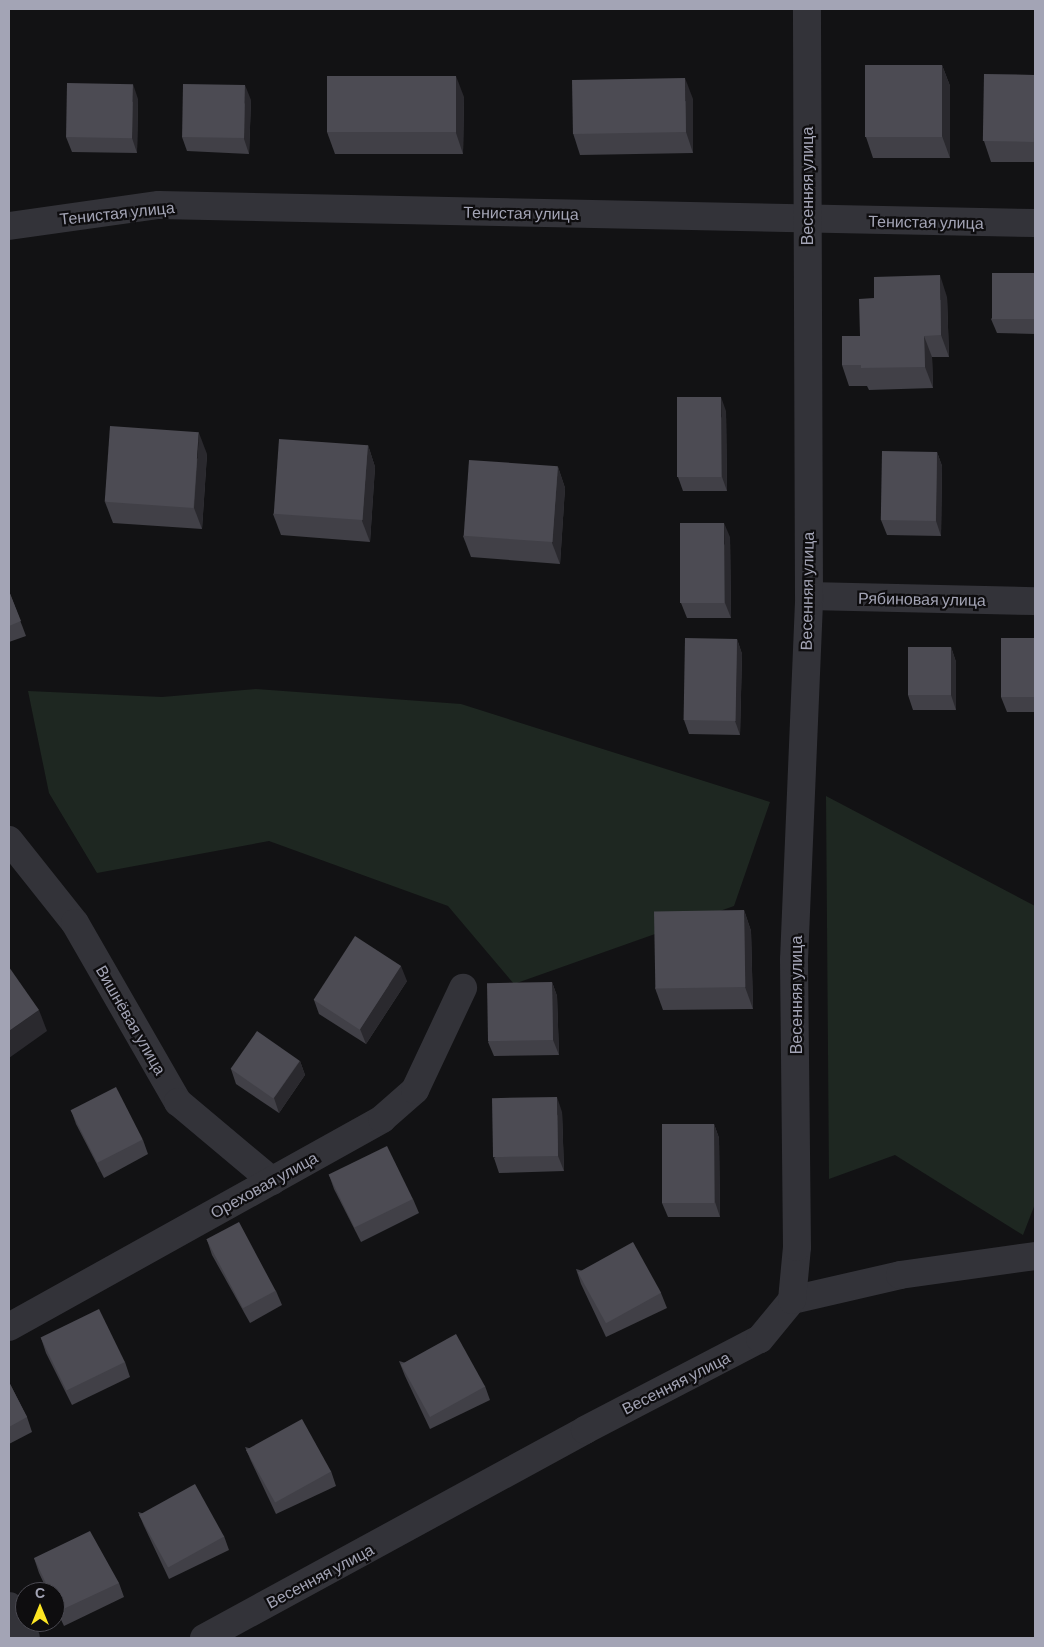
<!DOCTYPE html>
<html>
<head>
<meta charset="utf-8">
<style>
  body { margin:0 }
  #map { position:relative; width:1044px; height:1647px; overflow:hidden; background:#121214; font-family:Barlow,sans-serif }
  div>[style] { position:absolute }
  .green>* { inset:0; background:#1e2721 }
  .minor>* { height:28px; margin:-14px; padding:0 14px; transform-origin:14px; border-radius:14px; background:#333339 }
  .wall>* { inset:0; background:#414047 }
  .shaded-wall>* { inset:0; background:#2a292e }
  .building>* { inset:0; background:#4c4b53; transform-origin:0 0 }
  span { translate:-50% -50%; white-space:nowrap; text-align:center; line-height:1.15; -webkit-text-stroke:4.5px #0e0d0f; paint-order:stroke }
  .street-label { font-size:16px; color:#a3a4b5 }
  .frame { position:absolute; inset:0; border:10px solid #a3a4b5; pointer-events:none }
  .north { position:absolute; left:15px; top:1582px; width:50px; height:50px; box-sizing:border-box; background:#0e0d0f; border:1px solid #4a4951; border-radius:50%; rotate:0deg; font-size:14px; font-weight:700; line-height:20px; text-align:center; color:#a3a4b5 }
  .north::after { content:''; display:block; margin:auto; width:18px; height:22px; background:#fce522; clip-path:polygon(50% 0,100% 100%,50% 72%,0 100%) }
</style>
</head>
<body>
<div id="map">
  <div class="green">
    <div style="clip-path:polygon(256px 689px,461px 704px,770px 802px,734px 906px,514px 984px,448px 906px,269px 841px,97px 873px,49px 793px,28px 691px,162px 697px)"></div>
    <div style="clip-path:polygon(826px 796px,1035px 906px,1035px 1204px,1023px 1235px,895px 1155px,829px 1179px)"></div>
  </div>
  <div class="minor">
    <div style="left:9px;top:226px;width:151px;rotate:-8deg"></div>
    <div style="left:159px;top:205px;width:876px;rotate:1.18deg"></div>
    <div style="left:809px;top:596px;width:226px;rotate:1.3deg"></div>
    <div style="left:9px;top:840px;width:106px;rotate:51.5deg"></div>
    <div style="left:75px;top:923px;width:207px;rotate:60.1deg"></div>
    <div style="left:178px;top:1102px;width:123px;rotate:40deg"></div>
    <div style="left:792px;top:1300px;width:111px;rotate:-13deg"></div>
    <div style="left:900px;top:1275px;width:136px;rotate:-8deg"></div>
    <div style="left:9px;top:1327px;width:427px;rotate:-29.1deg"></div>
    <div style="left:382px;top:1119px;width:44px;rotate:-41.3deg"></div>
    <div style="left:415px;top:1090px;width:113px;rotate:-64.8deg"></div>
    <div style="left:9px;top:1606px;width:36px;rotate:62deg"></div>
    <div style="left:204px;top:1638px;width:434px;rotate:-28.6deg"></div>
    <div style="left:585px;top:1430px;width:197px;rotate:-27.5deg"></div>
    <div style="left:760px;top:1339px;width:50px;rotate:-50.6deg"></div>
    <div style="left:792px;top:1300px;width:53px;rotate:-84.6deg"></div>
    <div style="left:797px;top:1247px;width:287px;rotate:-90.6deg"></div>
    <div style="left:794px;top:960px;width:364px;rotate:-87.6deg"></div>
    <div style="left:809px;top:596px;width:587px;rotate:-90.2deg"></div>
  </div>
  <div class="wall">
    <div style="clip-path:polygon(942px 65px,950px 86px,950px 158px,873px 158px,866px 137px)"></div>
    <div style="clip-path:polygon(1035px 75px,1035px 162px,991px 162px,984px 141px)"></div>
    <div style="clip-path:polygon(464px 97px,463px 154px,335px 154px,327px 132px)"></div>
    <div style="clip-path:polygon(138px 99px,137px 153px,72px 152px,66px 137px)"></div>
    <div style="clip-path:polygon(693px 99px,693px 153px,580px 155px,573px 133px)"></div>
    <div style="clip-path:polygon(251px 100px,249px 154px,187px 151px,182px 137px)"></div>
    <div style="clip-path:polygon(1035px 273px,1035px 334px,997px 333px,991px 319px)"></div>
    <div style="clip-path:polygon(947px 297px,949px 357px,932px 357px,933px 388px,869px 390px,867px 386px,849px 386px,842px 365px,860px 336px)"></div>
    <div style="clip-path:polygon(726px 411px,727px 491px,683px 491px,678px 477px)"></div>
    <div style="clip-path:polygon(368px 445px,375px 467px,370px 542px,281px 535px,273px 514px)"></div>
    <div style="clip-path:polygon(937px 452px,942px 466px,941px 536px,887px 535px,881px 520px)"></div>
    <div style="clip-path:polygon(207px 454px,202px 529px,113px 523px,105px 502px)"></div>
    <div style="clip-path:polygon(558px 467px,565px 488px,560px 564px,471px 557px,463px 536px)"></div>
    <div style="clip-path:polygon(730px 537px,731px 618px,687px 618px,681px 603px)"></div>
    <div style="clip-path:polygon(9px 591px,26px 636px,9px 642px)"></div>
    <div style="clip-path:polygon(1035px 638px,1035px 712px,1007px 712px,1001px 697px)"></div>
    <div style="clip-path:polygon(737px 639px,742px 654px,740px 735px,689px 734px,684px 720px)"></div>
    <div style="clip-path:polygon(951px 647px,956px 662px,956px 710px,913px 710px,908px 695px)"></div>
    <div style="clip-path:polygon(744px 910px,751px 931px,753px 1009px,663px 1010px,655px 988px)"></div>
    <div style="clip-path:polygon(407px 981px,366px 1044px,319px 1014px,314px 1000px)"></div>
    <div style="clip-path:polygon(552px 982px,557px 996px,559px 1055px,494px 1056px,488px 1042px)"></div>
    <div style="clip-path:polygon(300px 1061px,305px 1075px,279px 1113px,236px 1084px,231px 1069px)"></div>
    <div style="clip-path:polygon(71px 1110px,143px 1140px,148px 1154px,104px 1178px,76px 1124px)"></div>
    <div style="clip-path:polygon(562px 1112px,564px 1171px,499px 1173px,494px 1158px)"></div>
    <div style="clip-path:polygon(714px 1124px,719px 1138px,720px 1217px,668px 1217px,662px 1203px)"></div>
    <div style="clip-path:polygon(329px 1175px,413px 1199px,419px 1213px,361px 1242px,334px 1189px)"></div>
    <div style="clip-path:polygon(207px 1240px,276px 1291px,282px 1305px,250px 1323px,212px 1255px)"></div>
    <div style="clip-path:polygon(576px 1269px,661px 1293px,667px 1308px,606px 1337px,581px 1284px)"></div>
    <div style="clip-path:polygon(41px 1338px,125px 1362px,130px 1377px,72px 1405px,46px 1353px)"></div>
    <div style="clip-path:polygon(399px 1361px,485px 1386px,490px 1400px,430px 1429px,405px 1376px)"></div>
    <div style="clip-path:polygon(9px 1382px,27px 1417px,32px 1432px,9px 1444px)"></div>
    <div style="clip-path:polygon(245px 1447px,331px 1471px,336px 1486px,276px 1514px,251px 1461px)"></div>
    <div style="clip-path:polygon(138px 1512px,224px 1536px,229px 1550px,169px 1579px,144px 1526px)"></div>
    <div style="clip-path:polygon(34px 1558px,119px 1583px,124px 1597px,64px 1626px,55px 1607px,55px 1592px,48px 1592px,39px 1573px)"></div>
  </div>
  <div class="shaded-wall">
    <div style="clip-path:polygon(942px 65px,950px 86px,950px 158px,942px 136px)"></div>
    <div style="clip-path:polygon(456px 76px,464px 97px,463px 154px,456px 133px)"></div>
    <div style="clip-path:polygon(685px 78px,693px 99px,693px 153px,686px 132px)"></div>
    <div style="clip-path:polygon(133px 84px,138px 99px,137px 153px,132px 138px)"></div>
    <div style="clip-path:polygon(245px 85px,251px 100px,249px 154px,244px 139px)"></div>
    <div style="clip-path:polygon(940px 275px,947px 297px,949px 357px,941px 335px)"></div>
    <div style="clip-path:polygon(924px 336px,932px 357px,933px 388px,925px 367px)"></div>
    <div style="clip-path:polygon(721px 397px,726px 411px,727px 491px,722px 477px)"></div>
    <div style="clip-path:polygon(199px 433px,207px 454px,202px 529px,194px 508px)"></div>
    <div style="clip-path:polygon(368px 445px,375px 467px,370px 542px,362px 521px)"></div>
    <div style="clip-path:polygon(937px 452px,942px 466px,941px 536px,936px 521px)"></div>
    <div style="clip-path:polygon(558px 467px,565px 488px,560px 564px,552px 543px)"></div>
    <div style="clip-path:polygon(724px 523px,730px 537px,731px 618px,725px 603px)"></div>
    <div style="clip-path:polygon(737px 639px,742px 654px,740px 735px,735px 721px)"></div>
    <div style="clip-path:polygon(951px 647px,956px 662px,956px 710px,951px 695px)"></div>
    <div style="clip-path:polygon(744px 910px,751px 931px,753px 1009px,745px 987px)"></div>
    <div style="clip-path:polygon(401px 966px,407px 981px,366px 1044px,360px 1029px)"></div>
    <div style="clip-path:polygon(552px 982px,557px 996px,559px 1055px,553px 1040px)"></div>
    <div style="clip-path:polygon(39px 1010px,47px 1031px,9px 1058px,9px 1031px)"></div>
    <div style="clip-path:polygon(300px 1061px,305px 1075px,279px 1113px,274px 1098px)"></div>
    <div style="clip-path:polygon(557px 1097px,562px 1112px,564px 1171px,558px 1156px)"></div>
    <div style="clip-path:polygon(714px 1124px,719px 1138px,720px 1217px,715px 1202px)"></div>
  </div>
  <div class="building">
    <div style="left:865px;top:65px;width:77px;height:72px"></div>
    <div style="left:984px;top:74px;width:51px;height:67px;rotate:1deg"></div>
    <div style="left:327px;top:76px;width:129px;height:56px"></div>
    <div style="left:685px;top:78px;width:54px;height:113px;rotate:89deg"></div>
    <div style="left:67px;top:83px;width:66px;height:54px;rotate:1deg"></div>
    <div style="left:183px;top:84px;width:62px;height:53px;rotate:1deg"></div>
    <div style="left:992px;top:273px;width:43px;height:46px"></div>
    <div style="clip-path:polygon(940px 275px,941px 335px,924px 336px,925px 367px,861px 368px,861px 365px,842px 365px,842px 336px,860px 336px,859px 299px,874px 298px,874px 277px)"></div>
    <div style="left:677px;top:397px;width:44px;height:80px"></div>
    <div style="left:110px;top:426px;width:89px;height:76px;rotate:4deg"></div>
    <div style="left:279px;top:439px;width:89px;height:75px;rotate:4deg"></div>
    <div style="left:882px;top:451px;width:55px;height:69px;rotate:1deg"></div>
    <div style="left:469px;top:460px;width:89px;height:76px;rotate:4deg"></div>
    <div style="left:680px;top:523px;width:44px;height:80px"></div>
    <div style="clip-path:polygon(9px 591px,21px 621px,9px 626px)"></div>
    <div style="left:685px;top:638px;width:52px;height:82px;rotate:1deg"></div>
    <div style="left:1001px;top:638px;width:34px;height:59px"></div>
    <div style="left:908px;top:647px;width:43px;height:48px"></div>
    <div style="left:744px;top:910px;width:77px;height:90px;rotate:89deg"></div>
    <div style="left:355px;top:936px;width:55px;height:76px;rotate:33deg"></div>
    <div style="clip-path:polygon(9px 967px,39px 1010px,9px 1031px)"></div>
    <div style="left:552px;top:982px;width:58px;height:65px;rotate:89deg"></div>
    <div style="left:257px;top:1031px;width:52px;height:46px;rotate:35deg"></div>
    <div style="left:116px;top:1087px;width:59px;height:51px;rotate:63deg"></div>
    <div style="left:557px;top:1097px;width:59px;height:65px;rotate:89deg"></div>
    <div style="left:662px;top:1124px;width:52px;height:79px"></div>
    <div style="left:387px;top:1146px;width:59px;height:65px;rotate:64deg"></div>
    <div style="left:239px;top:1222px;width:78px;height:37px;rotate:62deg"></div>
    <div style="left:633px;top:1242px;width:58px;height:63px;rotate:61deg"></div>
    <div style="left:99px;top:1309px;width:59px;height:65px;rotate:64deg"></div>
    <div style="left:456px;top:1334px;width:60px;height:63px;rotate:61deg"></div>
    <div style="clip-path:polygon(9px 1382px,27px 1417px,9px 1427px)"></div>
    <div style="left:302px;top:1419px;width:60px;height:64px;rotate:61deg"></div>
    <div style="left:195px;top:1484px;width:60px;height:64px;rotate:61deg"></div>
    <div style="clip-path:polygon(90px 1531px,119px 1583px,59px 1611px,55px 1603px,55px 1592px,50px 1592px,34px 1558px)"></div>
  </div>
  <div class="street-label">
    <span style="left:807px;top:186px;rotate:-90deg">Весенняя улица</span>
    <span style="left:117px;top:213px;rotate:-6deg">Тенистая улица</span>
    <span style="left:521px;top:213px;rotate:1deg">Тенистая улица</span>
    <span style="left:926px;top:222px;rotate:1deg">Тенистая улица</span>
    <span style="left:807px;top:591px;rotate:-89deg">Весенняя улица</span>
    <span style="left:922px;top:599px;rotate:1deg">Рябиновая улица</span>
    <span style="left:796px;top:995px;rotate:-90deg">Весенняя улица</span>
    <span style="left:131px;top:1020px;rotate:60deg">Вишнёвая улица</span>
    <span style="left:264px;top:1185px;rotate:-29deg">Ореховая улица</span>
    <span style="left:676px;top:1383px;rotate:-27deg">Весенняя улица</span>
    <span style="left:320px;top:1576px;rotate:-28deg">Весенняя улица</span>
  </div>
  <div class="frame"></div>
  <div class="north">С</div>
</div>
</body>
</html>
